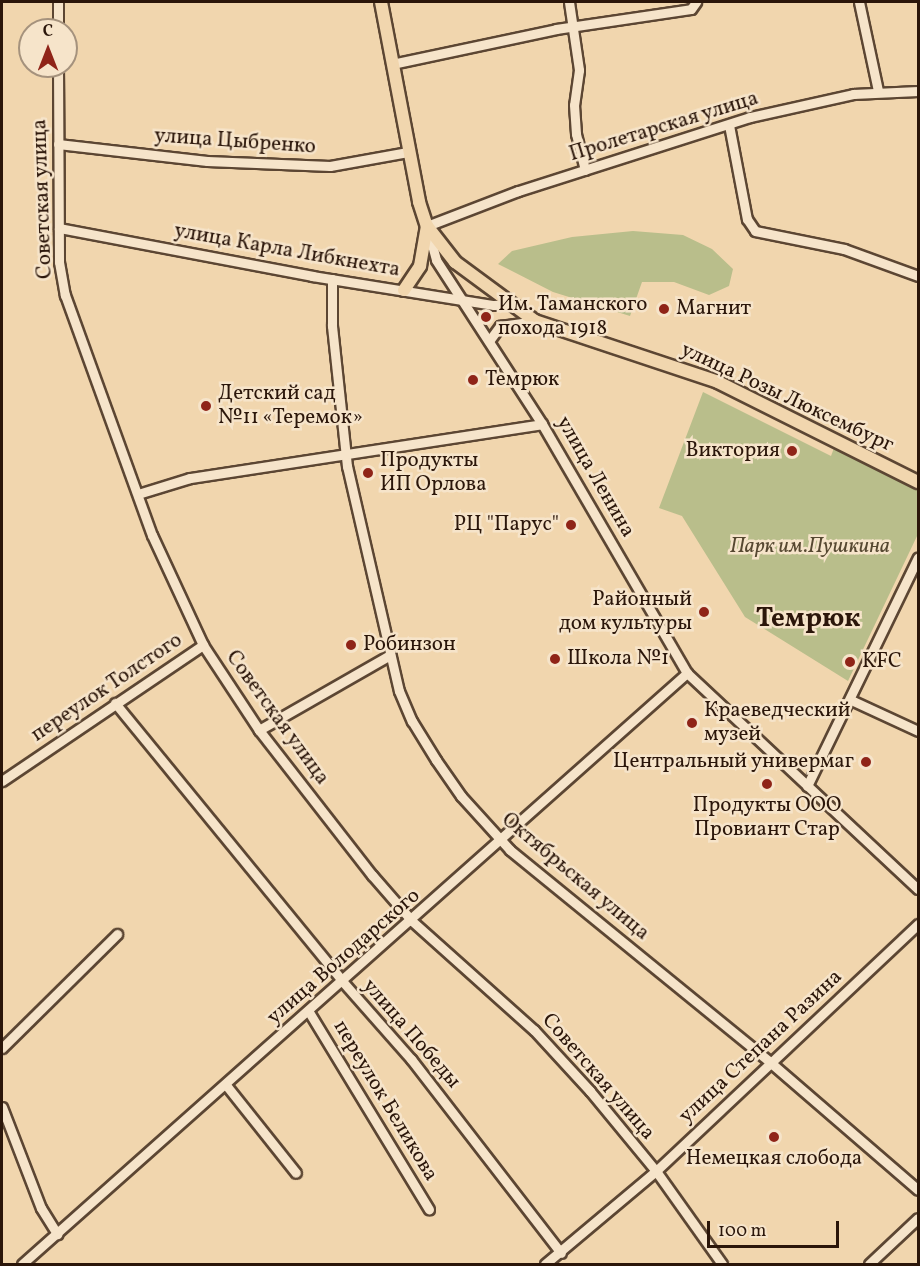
<!DOCTYPE html>
<html>
<head>
<meta charset="utf-8">
<style>
  body { margin:0 }
  #map { position:relative; width:920px; height:1266px; overflow:hidden; background:#f1d6ae; font-family:Vollkorn,serif }
  div>[style] { position:absolute }
  .green>* { inset:0; background:#b9be8b }
  .roads { filter:drop-shadow(2px 0 #5c4633) drop-shadow(-2px 0 #5c4633) drop-shadow(0 2px #5c4633) drop-shadow(0 -2px #5c4633) }
  .minor>* { height:9px; margin:-4.5px; padding:0 4.5px; transform-origin:4.5px; border-radius:4.5px; background:#f6e4ca }
  .major>* { height:12px; margin:-6px; padding:0 6px; transform-origin:6px; border-radius:6px; background:#f1d6ae }
  .dots>* { width:16px; height:16px; translate:-50% -50%; box-sizing:border-box; border:3px solid #f6e4ca; border-radius:50% }
  span { translate:-50% -50%; white-space:nowrap; text-align:center; line-height:1.15; -webkit-text-stroke:5px #f6e4ca; paint-order:stroke }
  .street-label { font-size:21px; color:#2b160a }
  .poi-label { font-size:21px; color:#2b160a }
  .left { translate:0 -50%; text-align:left }
  .right { translate:-100% -50%; text-align:right }
  .park-label { font-size:21px; color:#564831; font-style:italic }
  .district-label { font-size:27px; color:#2b160a; font-weight:700 }
  .frame { position:absolute; inset:0; border:3px solid #2b160a; pointer-events:none }
  .north { position:absolute; left:18px; top:18px; width:60px; height:60px; box-sizing:border-box; background:#f6e4ca; border:2px solid #a5927d; border-radius:50%; rotate:0deg; font-size:16px; font-weight:700; line-height:24px; text-align:center; color:#2b160a }
  .north::after { content:''; display:block; margin:auto; width:21px; height:27px; background:#8f2418; clip-path:polygon(50% 0,100% 100%,50% 72%,0 100%) }
  .scale { position:absolute; left:707px; top:1221px; width:132px; height:27px; box-sizing:border-box; border:3px solid #2b160a; border-top:0; padding-left:8px; font-size:18px; line-height:21px; white-space:nowrap; color:#2b160a; -webkit-text-stroke:4px #f6e4ca; paint-order:stroke }
</style>
</head>
<body>
<div id="map">
  <div class="green">
    <div style="clip-path:polygon(633px 231px,683px 235px,712px 249px,733px 269px,729px 286px,709px 295px,674px 282px,642px 282px,630px 316px,553px 292px,498px 264px,512px 251px,572px 237px)"></div>
    <div style="clip-path:polygon(703px 392px,831px 456px,834px 448px,918px 490px,918px 534px,848px 681px,745px 617px,682px 516px,659px 508px)"></div>
  </div>
  <div class="roads">
    <div class="minor">
      <div style="left:569px;top:2px;width:69px;rotate:81.6deg"></div>
      <div style="left:579px;top:70px;width:35px;rotate:98deg"></div>
      <div style="left:574px;top:105px;width:29px;rotate:86deg"></div>
      <div style="left:576px;top:134px;width:37px;rotate:76deg"></div>
      <div style="left:859px;top:2px;width:91px;rotate:77.9deg"></div>
      <div style="left:58px;top:30px;width:28px;rotate:-90deg"></div>
      <div style="left:392px;top:64px;width:168px;rotate:-12deg"></div>
      <div style="left:556px;top:29px;width:136px;rotate:-8.4deg"></div>
      <div style="left:691px;top:9px;width:9px;rotate:-54deg"></div>
      <div style="left:58px;top:66px;width:196px;rotate:89.7deg"></div>
      <div style="left:59px;top:262px;width:34px;rotate:80deg"></div>
      <div style="left:65px;top:295px;width:255px;rotate:70.1deg"></div>
      <div style="left:152px;top:535px;width:121px;rotate:65.1deg"></div>
      <div style="left:203px;top:645px;width:102px;rotate:56.6deg"></div>
      <div style="left:259px;top:730px;width:184px;rotate:52.1deg"></div>
      <div style="left:372px;top:875px;width:61px;rotate:49deg"></div>
      <div style="left:412px;top:921px;width:164px;rotate:41.8deg"></div>
      <div style="left:534px;top:1030px;width:83px;rotate:47.4deg"></div>
      <div style="left:590px;top:1091px;width:104px;rotate:50.5deg"></div>
      <div style="left:656px;top:1171px;width:114px;rotate:54.6deg"></div>
      <div style="left:918px;top:91px;width:65px;rotate:177.4deg"></div>
      <div style="left:853px;top:94px;width:106px;rotate:167.4deg"></div>
      <div style="left:750px;top:117px;width:244px;rotate:162.3deg"></div>
      <div style="left:518px;top:191px;width:97px;rotate:159deg"></div>
      <div style="left:427px;top:226px;width:35px;rotate:75deg"></div>
      <div style="left:436px;top:260px;width:195px;rotate:57.1deg"></div>
      <div style="left:542px;top:424px;width:288px;rotate:59.8deg"></div>
      <div style="left:687px;top:673px;width:316px;rotate:43.1deg"></div>
      <div style="left:729px;top:125px;width:96px;rotate:79.2deg"></div>
      <div style="left:747px;top:219px;width:14px;rotate:56deg"></div>
      <div style="left:755px;top:231px;width:91px;rotate:11.4deg"></div>
      <div style="left:844px;top:249px;width:79px;rotate:20deg"></div>
      <div style="left:58px;top:144px;width:150px;rotate:6.5deg"></div>
      <div style="left:207px;top:161px;width:123px;rotate:2.3deg"></div>
      <div style="left:330px;top:166px;width:79px;rotate:-10.2deg"></div>
      <div style="left:59px;top:228px;width:258px;rotate:10.7deg"></div>
      <div style="left:312px;top:276px;width:184px;rotate:9.1deg"></div>
      <div style="left:494px;top:305px;width:15px;rotate:-4deg"></div>
      <div style="left:332px;top:279px;width:47px;rotate:90deg"></div>
      <div style="left:332px;top:326px;width:141px;rotate:83.9deg"></div>
      <div style="left:347px;top:466px;width:231px;rotate:77deg"></div>
      <div style="left:399px;top:691px;width:33px;rotate:67deg"></div>
      <div style="left:412px;top:721px;width:46px;rotate:58.4deg"></div>
      <div style="left:436px;top:760px;width:44px;rotate:55.2deg"></div>
      <div style="left:461px;top:796px;width:73px;rotate:47.8deg"></div>
      <div style="left:510px;top:850px;width:337px;rotate:39.2deg"></div>
      <div style="left:771px;top:1063px;width:194px;rotate:40.8deg"></div>
      <div style="left:489px;top:341px;width:19px;rotate:-54deg"></div>
      <div style="left:500px;top:326px;width:35px;rotate:-8deg"></div>
      <div style="left:138px;top:494px;width:54px;rotate:-17.1deg"></div>
      <div style="left:190px;top:478px;width:356px;rotate:-8.7deg"></div>
      <div style="left:851px;top:700px;width:74px;rotate:24.8deg"></div>
      <div style="left:115px;top:703px;width:360px;rotate:50.7deg"></div>
      <div style="left:343px;top:982px;width:103px;rotate:48.6deg"></div>
      <div style="left:411px;top:1059px;width:245px;rotate:52.3deg"></div>
      <div style="left:259px;top:730px;width:151px;rotate:-29.8deg"></div>
      <div style="left:2px;top:781px;width:243px;rotate:-34.1deg"></div>
      <div style="left:807px;top:786px;width:254px;rotate:-64.1deg"></div>
      <div style="left:309px;top:1012px;width:231px;rotate:58.7deg"></div>
      <div style="left:2px;top:1048px;width:162px;rotate:-44.7deg"></div>
      <div style="left:226px;top:1085px;width:112px;rotate:51.5deg"></div>
      <div style="left:2px;top:1107px;width:108px;rotate:68.9deg"></div>
      <div style="left:41px;top:1208px;width:31px;rotate:58deg"></div>
      <div style="left:22px;top:1264px;width:890px;rotate:-41.63deg"></div>
      <div style="left:545px;top:1264px;width:145px;rotate:-40deg"></div>
      <div style="left:656px;top:1171px;width:360px;rotate:-43.3deg"></div>
      <div style="left:869px;top:1264px;width:67px;rotate:-43.2deg"></div>
    </div>
    <div class="major">
      <div style="left:381px;top:2px;width:204px;rotate:79.2deg"></div>
      <div style="left:419px;top:202px;width:25px;rotate:72deg"></div>
      <div style="left:427px;top:226px;width:46px;rotate:52.1deg"></div>
      <div style="left:455px;top:262px;width:99px;rotate:36.4deg"></div>
      <div style="left:535px;top:321px;width:193px;rotate:18.4deg"></div>
      <div style="left:718px;top:382px;width:224px;rotate:26.6deg"></div>
      <div style="left:404px;top:290px;width:29px;rotate:-56deg"></div>
      <div style="left:420px;top:266px;width:41px;rotate:-80.1deg"></div>
    </div>
  </div>
  <div class="dots">
    <div style="left:664px;top:309px;background:#8f2418"></div>
    <div style="left:486px;top:317px;background:#8f2418"></div>
    <div style="left:473px;top:380px;background:#8f2418"></div>
    <div style="left:206px;top:406px;background:#8f2418"></div>
    <div style="left:792px;top:451px;background:#8f2418"></div>
    <div style="left:368px;top:473px;background:#8f2418"></div>
    <div style="left:571px;top:525px;background:#8f2418"></div>
    <div style="left:704px;top:612px;background:#8f2418"></div>
    <div style="left:351px;top:645px;background:#8f2418"></div>
    <div style="left:555px;top:659px;background:#8f2418"></div>
    <div style="left:850px;top:662px;background:#8f2418"></div>
    <div style="left:692px;top:723px;background:#8f2418"></div>
    <div style="left:866px;top:762px;background:#8f2418"></div>
    <div style="left:767px;top:784px;background:#8f2418"></div>
    <div style="left:774px;top:1137px;background:#8f2418"></div>
  </div>
  <div class="street-label">
    <span style="left:664px;top:127px;rotate:-17deg">Пролетарская улица</span>
    <span style="left:235px;top:142px;rotate:4deg">улица Цыбренко</span>
    <span style="left:43px;top:199px;rotate:-92deg">Советская улица</span>
    <span style="left:287px;top:251px;rotate:10deg">улица Карла Либкнехта</span>
    <span style="left:787px;top:398px;rotate:25deg">улица Розы Люксембург</span>
    <span style="left:595px;top:477px;rotate:60deg">улица Ленина</span>
    <span style="left:107px;top:688px;rotate:-34deg">переулок Толстого</span>
    <span style="left:277px;top:718px;rotate:54deg">Советская улица</span>
    <span style="left:575px;top:877px;rotate:40deg">Октябрьская улица</span>
    <span style="left:344px;top:957px;rotate:-41deg">улица Володарского</span>
    <span style="left:411px;top:1034px;rotate:49deg">улица Победы</span>
    <span style="left:761px;top:1047px;rotate:-43deg">улица Степана Разина</span>
    <span style="left:598px;top:1077px;rotate:49deg">Советская улица</span>
    <span style="left:385px;top:1101px;rotate:59deg">переулок Беликова</span>
  </div>
  <div class="poi-label">
    <span class="left" style="left:498px;top:317px">Им. Таманского<br>похода 1918</span>
    <span class="left" style="left:676px;top:309px">Магнит</span>
    <span class="left" style="left:485px;top:380px">Темрюк</span>
    <span class="left" style="left:218px;top:406px">Детский сад<br>№11 «Теремок»</span>
    <span class="right" style="left:780px;top:451px">Виктория</span>
    <span class="left" style="left:380px;top:473px">Продукты<br>ИП Орлова</span>
    <span class="right" style="left:559px;top:525px">РЦ "Парус"</span>
    <span class="right" style="left:692px;top:612px">Районный<br>дом культуры</span>
    <span class="left" style="left:363px;top:645px">Робинзон</span>
    <span class="left" style="left:567px;top:659px">Школа №1</span>
    <span class="left" style="left:862px;top:662px">KFC</span>
    <span class="left" style="left:704px;top:723px">Краеведческий<br>музей</span>
    <span class="right" style="left:854px;top:762px">Центральный универмаг</span>
    <span style="left:767px;top:818px">Продукты ООО<br>Провиант Стар</span>
    <span style="left:774px;top:1159px">Немецкая слобода</span>
  </div>
  <div class="park-label">
    <span style="left:810px;top:547px">Парк им.Пушкина</span>
  </div>
  <div class="district-label">
    <span style="left:808px;top:620px">Темрюк</span>
  </div>
  <div class="frame"></div>
  <div class="north">С</div>
  <div class="scale">100 m</div>
</div>
</body>
</html>
